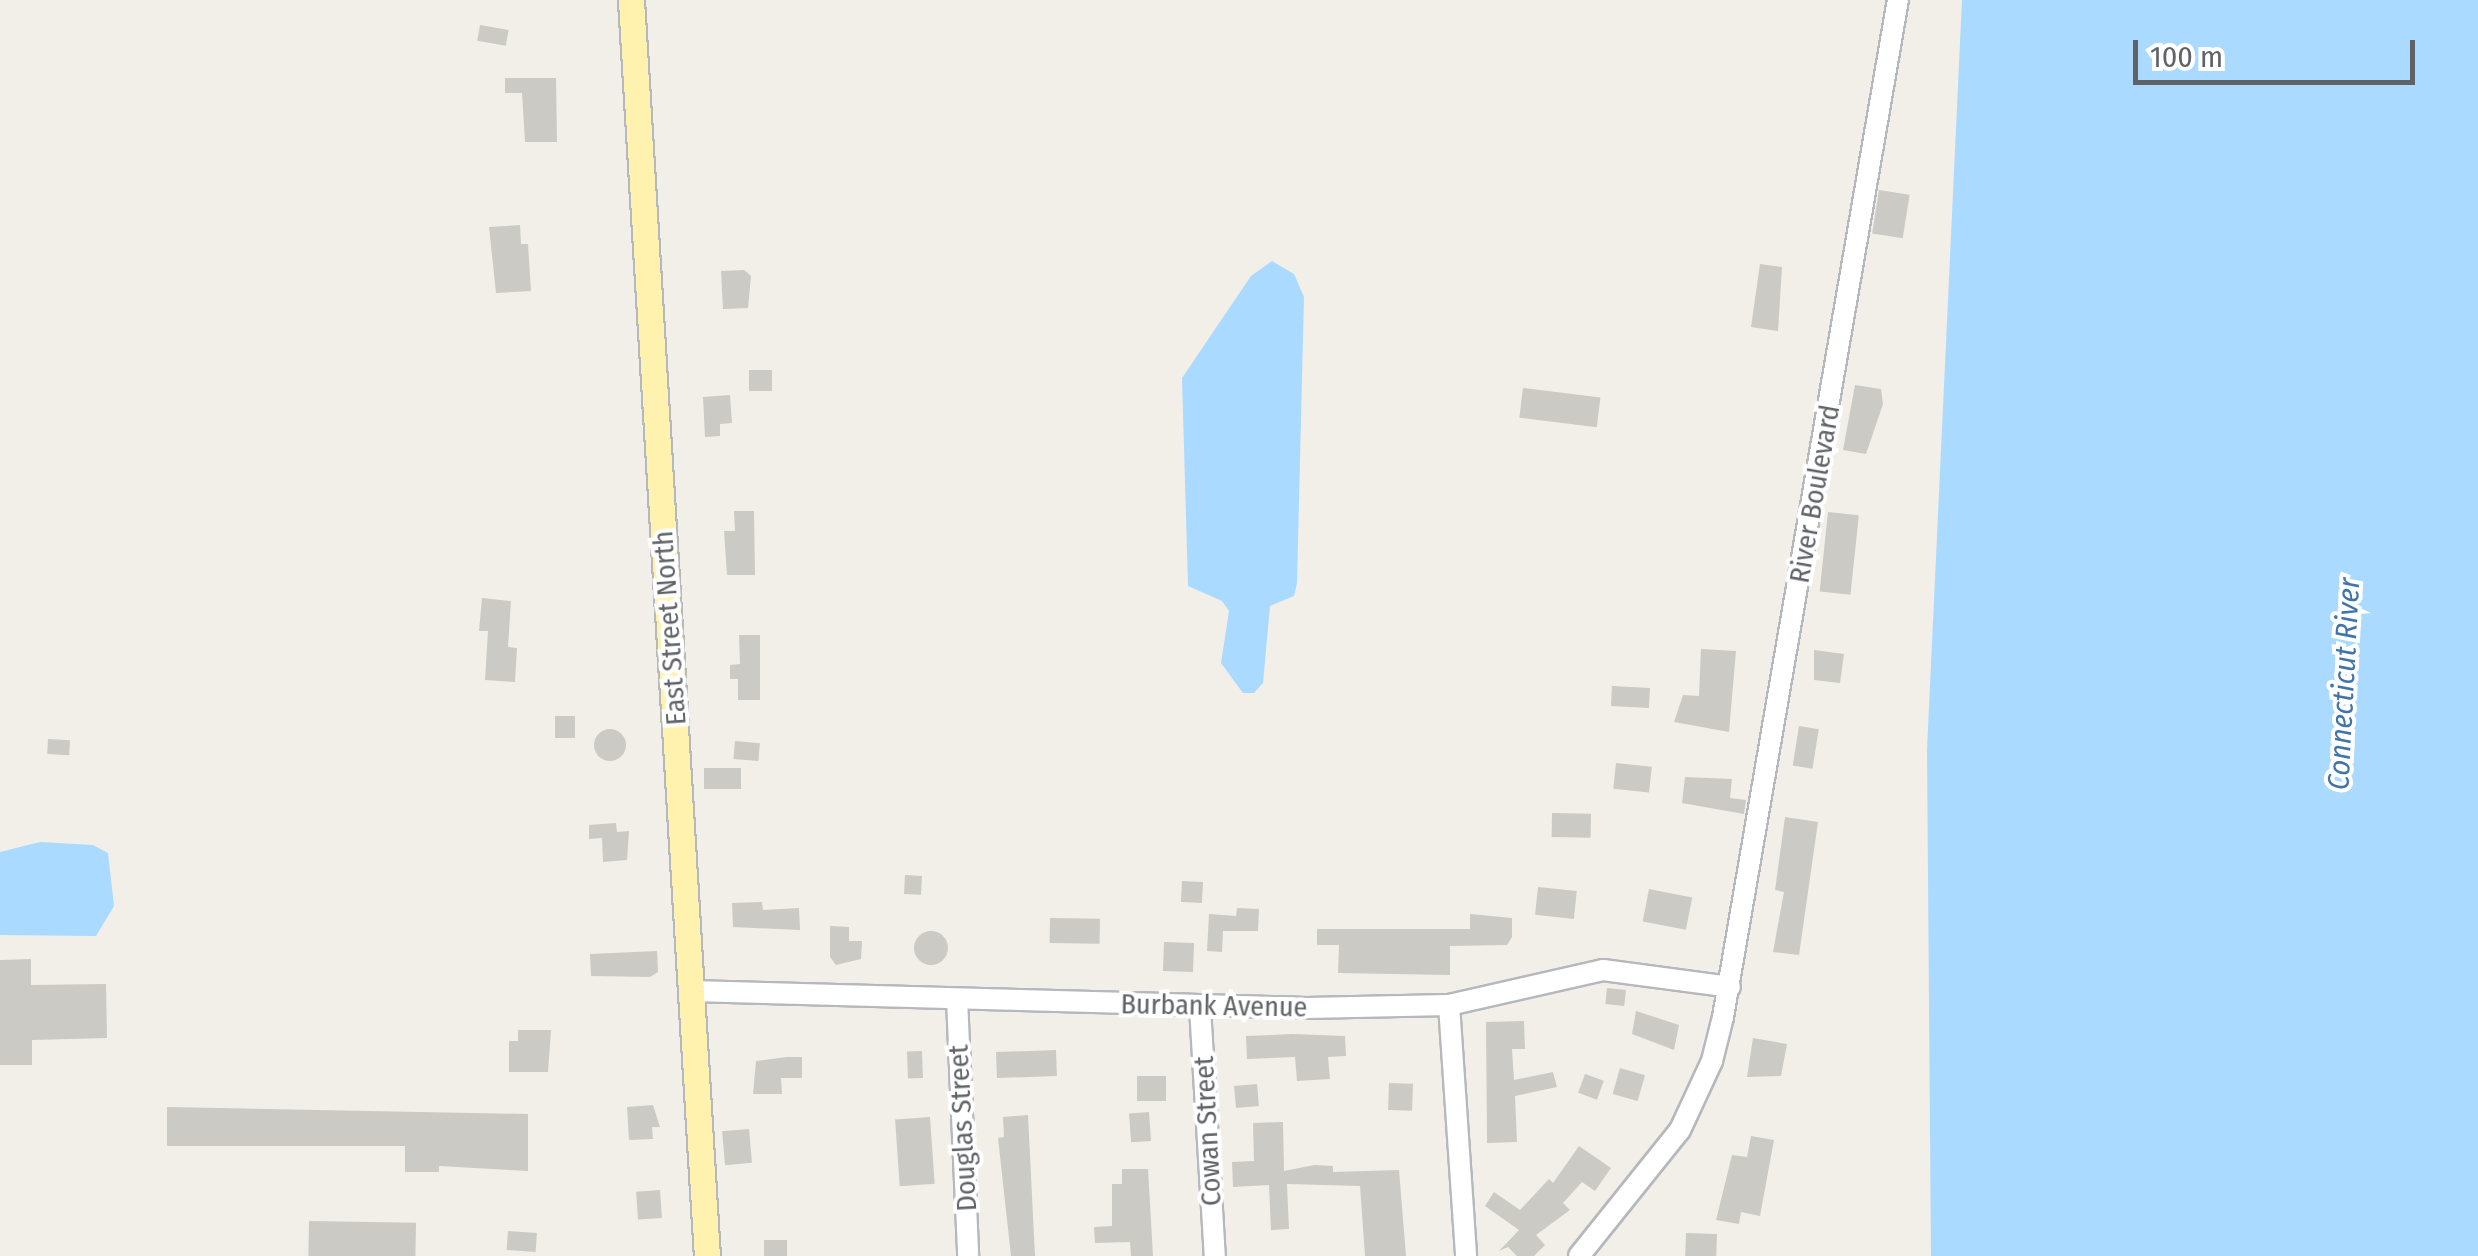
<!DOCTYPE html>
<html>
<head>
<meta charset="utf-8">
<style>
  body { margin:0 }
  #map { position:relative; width:2478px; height:1256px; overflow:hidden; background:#f1efe8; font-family:"Fira Sans Condensed",sans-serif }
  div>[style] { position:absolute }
  .water>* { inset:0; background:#aadaff }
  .building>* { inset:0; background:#cccac5; transform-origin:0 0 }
  .round { border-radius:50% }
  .roads { filter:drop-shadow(2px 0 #b5b8bc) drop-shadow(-2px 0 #b5b8bc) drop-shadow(0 2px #b5b8bc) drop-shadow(0 -2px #b5b8bc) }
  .minor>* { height:20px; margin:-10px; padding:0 10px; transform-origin:10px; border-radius:10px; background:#fff }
  .major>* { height:25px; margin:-12.5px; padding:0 12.5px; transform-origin:12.5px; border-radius:12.5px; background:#fff2af }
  span { translate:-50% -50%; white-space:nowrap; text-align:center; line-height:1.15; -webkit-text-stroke:8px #fff; paint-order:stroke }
  .street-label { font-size:28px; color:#5f6368 }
  .water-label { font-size:30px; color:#4174aa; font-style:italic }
  .scale { position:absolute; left:2133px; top:40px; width:282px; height:45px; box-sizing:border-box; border:5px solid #5f6368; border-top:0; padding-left:12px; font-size:30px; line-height:35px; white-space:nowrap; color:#5f6368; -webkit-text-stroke:8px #fff; paint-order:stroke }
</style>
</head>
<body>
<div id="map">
  <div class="water">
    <div style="clip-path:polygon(1962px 0,2478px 0,2478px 1256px,1931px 1256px,1927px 750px)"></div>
    <div style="clip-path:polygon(1272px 261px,1294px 274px,1304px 297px,1297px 583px,1294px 596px,1270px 606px,1263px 683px,1254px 693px,1243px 693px,1221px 663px,1229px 611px,1222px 601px,1188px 586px,1182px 378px,1251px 276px)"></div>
    <div style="clip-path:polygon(40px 842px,93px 845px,108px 853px,114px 906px,96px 936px,0 935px,0 852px)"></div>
  </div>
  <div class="building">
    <div style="left:480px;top:25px;width:29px;height:16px;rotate:10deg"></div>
    <div style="clip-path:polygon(505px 78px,556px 78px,557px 142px,525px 142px,522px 93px,505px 93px)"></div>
    <div style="left:1879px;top:190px;width:31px;height:44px;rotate:9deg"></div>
    <div style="clip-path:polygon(520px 225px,521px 244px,528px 244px,531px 291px,496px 293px,489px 227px)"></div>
    <div style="clip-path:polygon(1760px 264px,1782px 267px,1778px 331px,1751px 327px)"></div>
    <div style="clip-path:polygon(744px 270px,751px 276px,748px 308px,723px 309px,721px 271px)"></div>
    <div style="left:749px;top:370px;width:23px;height:21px"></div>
    <div style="clip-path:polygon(1855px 385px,1881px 389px,1883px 404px,1866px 454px,1843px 450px)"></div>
    <div style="left:1523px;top:388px;width:78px;height:30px;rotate:7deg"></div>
    <div style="clip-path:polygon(730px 395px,732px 423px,720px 424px,720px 436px,705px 437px,703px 397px)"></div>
    <div style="clip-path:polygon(734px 511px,754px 511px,755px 575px,727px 575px,724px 531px,735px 531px)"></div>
    <div style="left:1828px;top:512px;width:31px;height:80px;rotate:6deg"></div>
    <div style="clip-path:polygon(482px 598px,511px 601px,508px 647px,517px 648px,515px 682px,485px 680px,488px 631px,479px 631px)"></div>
    <div style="clip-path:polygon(739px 635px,760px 635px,760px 700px,738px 700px,738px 679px,730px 679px,730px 665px,740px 664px)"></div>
    <div style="clip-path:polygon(1701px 649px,1736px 651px,1729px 732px,1674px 722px,1683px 695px,1699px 696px)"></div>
    <div style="clip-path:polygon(1814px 650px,1844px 654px,1840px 683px,1814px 680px)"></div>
    <div style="left:1612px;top:686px;width:38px;height:20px;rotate:3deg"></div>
    <div style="left:555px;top:716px;width:20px;height:22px"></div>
    <div style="left:1799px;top:726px;width:20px;height:40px;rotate:9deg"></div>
    <div class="round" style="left:594px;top:729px;width:32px;height:32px"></div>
    <div style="left:48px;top:739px;width:22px;height:15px;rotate:3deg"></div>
    <div style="left:735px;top:741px;width:25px;height:18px;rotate:5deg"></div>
    <div style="left:1616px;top:763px;width:36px;height:26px;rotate:6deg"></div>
    <div style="left:741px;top:768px;width:21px;height:37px;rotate:90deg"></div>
    <div style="clip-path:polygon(1685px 777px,1732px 779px,1730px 798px,1746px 800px,1744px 814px,1682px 803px)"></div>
    <div style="left:1552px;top:813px;width:39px;height:24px;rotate:1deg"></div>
    <div style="clip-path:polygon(1785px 817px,1818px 822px,1799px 955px,1773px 952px,1784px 892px,1775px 890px)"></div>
    <div style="clip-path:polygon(616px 823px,617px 832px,629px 831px,627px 860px,603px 862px,602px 838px,589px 839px,589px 825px)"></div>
    <div style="left:905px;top:875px;width:17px;height:19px;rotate:3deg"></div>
    <div style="left:1182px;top:881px;width:21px;height:21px;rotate:3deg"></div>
    <div style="left:1538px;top:887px;width:39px;height:28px;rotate:6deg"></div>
    <div style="left:1649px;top:889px;width:44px;height:33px;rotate:11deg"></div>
    <div style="clip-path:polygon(762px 902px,763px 910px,799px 908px,800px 930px,733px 927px,732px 903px)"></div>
    <div style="clip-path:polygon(1237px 908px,1259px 909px,1258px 931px,1223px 931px,1222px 952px,1207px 951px,1209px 914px,1236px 916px)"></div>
    <div style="clip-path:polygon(1470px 914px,1512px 918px,1512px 937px,1507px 945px,1450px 946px,1450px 975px,1338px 973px,1339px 945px,1317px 945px,1317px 929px,1470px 929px)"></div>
    <div style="left:1050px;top:918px;width:50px;height:25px;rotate:1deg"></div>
    <div style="clip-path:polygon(830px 926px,849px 927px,849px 941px,862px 941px,861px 959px,836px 965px,830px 957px)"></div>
    <div class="round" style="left:914px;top:931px;width:34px;height:34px"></div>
    <div style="left:1164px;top:942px;width:30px;height:29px;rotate:2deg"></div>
    <div style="clip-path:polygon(657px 951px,658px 972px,650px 977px,591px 976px,590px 954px)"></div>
    <div style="clip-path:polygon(31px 959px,31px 985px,106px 984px,107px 1038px,32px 1040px,32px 1065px,0 1065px,0 960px)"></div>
    <div style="left:1607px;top:988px;width:19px;height:16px;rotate:6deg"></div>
    <div style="clip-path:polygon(1636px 1011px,1679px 1025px,1674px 1050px,1632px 1034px)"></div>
    <div style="clip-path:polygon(1524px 1021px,1525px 1049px,1512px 1049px,1514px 1080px,1553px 1072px,1557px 1087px,1515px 1096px,1517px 1142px,1487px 1143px,1486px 1022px)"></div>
    <div style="clip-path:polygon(518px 1030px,551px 1030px,548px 1072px,509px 1072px,509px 1041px,518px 1041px)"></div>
    <div style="clip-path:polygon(1293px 1034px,1345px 1036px,1346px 1056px,1328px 1057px,1330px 1079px,1297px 1081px,1295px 1057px,1247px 1059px,1246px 1036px)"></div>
    <div style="clip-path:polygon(1753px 1038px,1787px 1044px,1781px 1076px,1747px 1077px)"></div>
    <div style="left:1056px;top:1050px;width:26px;height:60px;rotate:88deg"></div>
    <div style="left:922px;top:1051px;width:27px;height:15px;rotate:88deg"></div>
    <div style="clip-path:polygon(787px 1057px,802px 1057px,802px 1078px,781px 1078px,782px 1094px,753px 1094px,756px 1061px)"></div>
    <div style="left:1620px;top:1068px;width:26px;height:27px;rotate:16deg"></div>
    <div style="left:1585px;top:1074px;width:20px;height:20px;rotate:20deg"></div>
    <div style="left:1166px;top:1076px;width:25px;height:29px;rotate:90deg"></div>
    <div style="left:1389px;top:1083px;width:24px;height:27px;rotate:2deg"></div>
    <div style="left:1257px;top:1084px;width:22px;height:23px;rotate:85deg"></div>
    <div style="clip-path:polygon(653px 1105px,660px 1127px,652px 1127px,653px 1139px,629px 1140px,627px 1107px)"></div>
    <div style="clip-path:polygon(167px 1107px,528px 1114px,528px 1171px,439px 1166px,439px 1172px,405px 1172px,405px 1146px,167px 1146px)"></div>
    <div style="left:1149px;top:1112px;width:29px;height:20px;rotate:86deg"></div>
    <div style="clip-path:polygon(1028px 1115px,1035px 1256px,1011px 1256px,998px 1138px,1004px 1137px,1003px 1117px)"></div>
    <div style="left:930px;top:1117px;width:67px;height:35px;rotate:86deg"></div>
    <div style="clip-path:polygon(1283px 1122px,1284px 1171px,1314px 1165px,1333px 1166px,1333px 1172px,1399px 1170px,1406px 1256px,1365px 1256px,1360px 1186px,1287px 1184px,1289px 1229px,1271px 1230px,1269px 1185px,1233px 1187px,1232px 1162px,1254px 1161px,1253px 1123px)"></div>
    <div style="left:749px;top:1129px;width:34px;height:27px;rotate:85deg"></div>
    <div style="clip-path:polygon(1751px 1136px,1774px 1140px,1760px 1216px,1741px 1212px,1739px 1224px,1716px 1220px,1732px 1155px,1747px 1157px)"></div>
    <div style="clip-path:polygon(1579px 1146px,1611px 1168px,1595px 1191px,1582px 1182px,1563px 1203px,1570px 1210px,1536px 1235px,1545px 1245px,1534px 1256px,1517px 1256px,1508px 1247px,1499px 1251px,1519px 1230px,1485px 1206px,1494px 1192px,1520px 1210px,1549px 1179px,1553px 1183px)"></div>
    <div style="clip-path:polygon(1122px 1169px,1148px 1169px,1153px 1256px,1131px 1256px,1130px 1242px,1095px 1243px,1094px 1227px,1112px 1226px,1112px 1184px,1122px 1184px)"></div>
    <div style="left:660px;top:1190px;width:28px;height:24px;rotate:86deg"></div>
    <div style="left:309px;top:1221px;width:107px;height:35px;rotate:1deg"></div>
    <div style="left:508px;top:1231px;width:29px;height:19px;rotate:4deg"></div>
    <div style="left:1686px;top:1233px;width:31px;height:23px;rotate:2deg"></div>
    <div style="left:764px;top:1240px;width:23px;height:16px"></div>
  </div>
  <div class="roads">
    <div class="minor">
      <div style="left:692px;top:991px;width:615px;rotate:1.58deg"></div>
      <div style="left:1307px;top:1008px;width:142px;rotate:-1.2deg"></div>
      <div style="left:1449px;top:1005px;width:158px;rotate:-12.8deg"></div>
      <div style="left:1603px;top:970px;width:128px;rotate:7.6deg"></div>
      <div style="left:957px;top:999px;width:257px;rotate:87.5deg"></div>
      <div style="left:1449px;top:1005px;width:252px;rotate:86.1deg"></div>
      <div style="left:1200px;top:1007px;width:249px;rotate:86.6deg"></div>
      <div style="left:1579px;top:1256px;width:161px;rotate:-51.3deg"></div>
      <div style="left:1680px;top:1130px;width:76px;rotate:-65.1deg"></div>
      <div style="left:1712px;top:1061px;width:45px;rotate:-76deg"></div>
      <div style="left:1723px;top:1017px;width:1032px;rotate:-80.24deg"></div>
    </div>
    <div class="major">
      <div style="left:631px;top:0;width:1258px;rotate:86.54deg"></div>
    </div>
  </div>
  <div class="street-label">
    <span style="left:1815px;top:494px;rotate:-80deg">River Boulevard</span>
    <span style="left:670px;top:628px;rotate:-94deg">East Street North</span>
    <span style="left:1214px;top:1006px;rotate:1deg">Burbank Avenue</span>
    <span style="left:963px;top:1128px;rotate:-93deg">Douglas Street</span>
    <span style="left:1208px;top:1131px;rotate:-93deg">Cowan Street</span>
  </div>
  <div class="water-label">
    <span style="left:2344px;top:684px;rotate:-87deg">Connecticut River</span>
  </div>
  <div class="scale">100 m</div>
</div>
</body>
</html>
